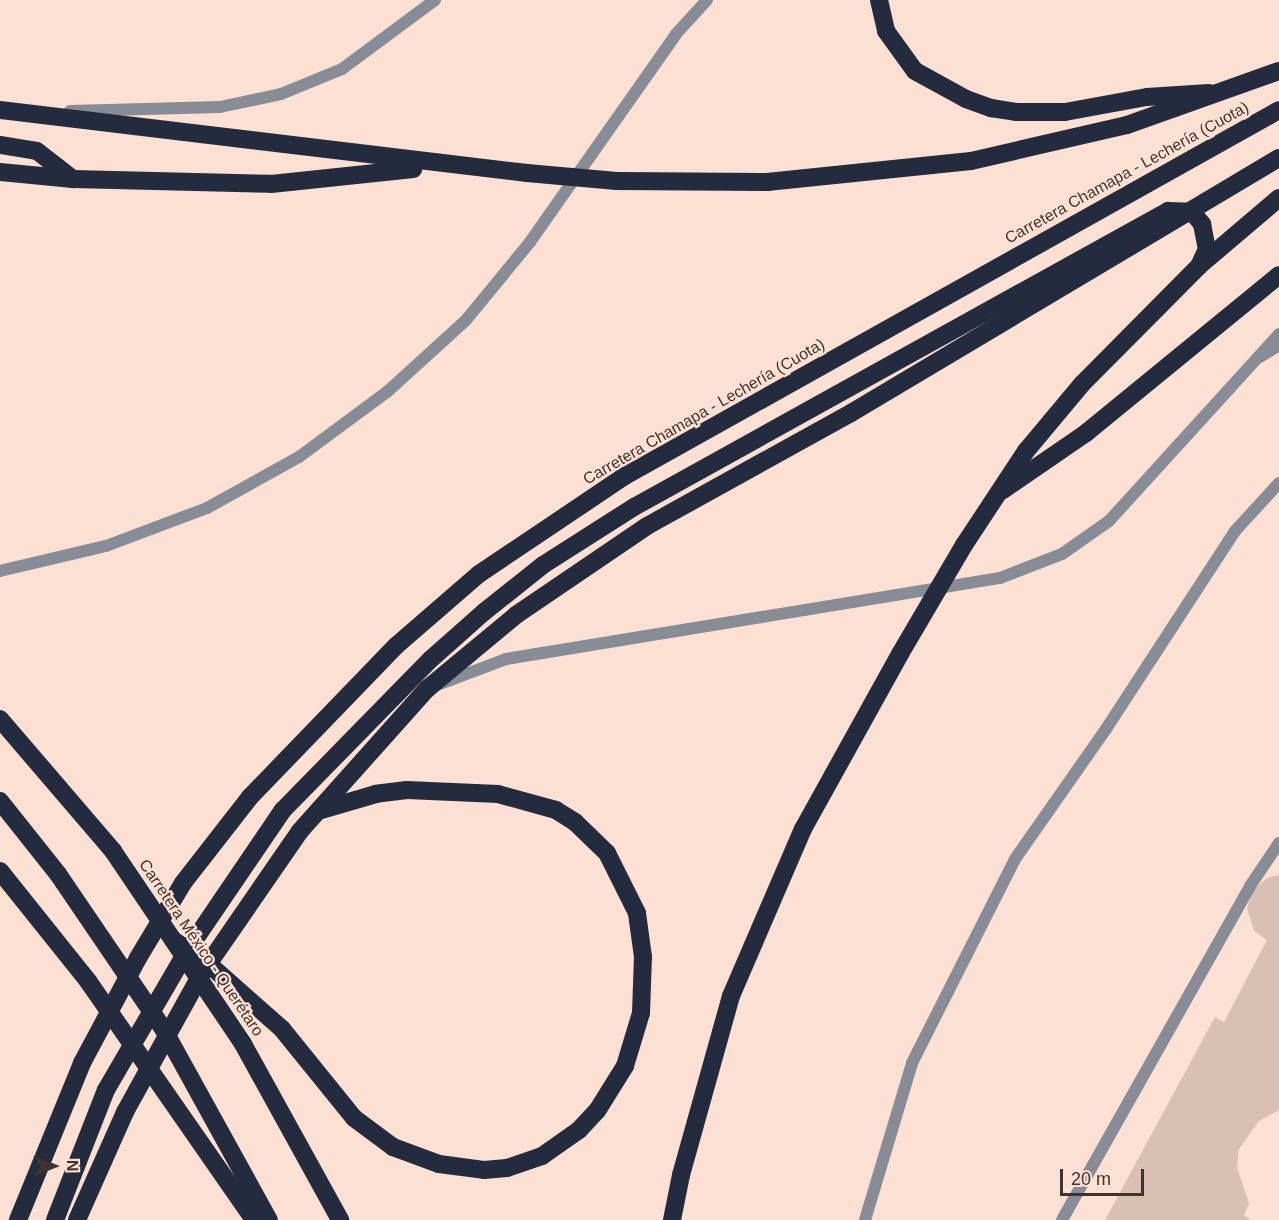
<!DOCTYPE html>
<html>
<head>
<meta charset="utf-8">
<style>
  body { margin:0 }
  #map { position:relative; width:1279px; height:1220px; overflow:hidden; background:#fce0d4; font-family:Helvetica,sans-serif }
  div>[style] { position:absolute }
  .building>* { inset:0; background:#dabfb3 }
  .lane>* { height:12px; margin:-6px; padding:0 6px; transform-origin:6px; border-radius:6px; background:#888c96 }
  .street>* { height:12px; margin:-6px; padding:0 6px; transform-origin:6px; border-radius:6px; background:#888c96 }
  .highway>* { height:18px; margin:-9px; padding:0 9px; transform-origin:9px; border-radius:9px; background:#242b3e }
  .highway-bridge>* { height:18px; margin:-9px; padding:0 9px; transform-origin:9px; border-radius:9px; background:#242b3e }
  span { translate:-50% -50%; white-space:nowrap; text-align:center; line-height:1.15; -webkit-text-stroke:4.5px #fce0d4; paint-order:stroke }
  .street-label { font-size:16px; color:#3e332e }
  .north { position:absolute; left:24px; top:1136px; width:60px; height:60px; -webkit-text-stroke:4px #fce0d4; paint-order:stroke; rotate:89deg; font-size:16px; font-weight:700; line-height:24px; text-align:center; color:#3e332e }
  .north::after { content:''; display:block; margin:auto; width:21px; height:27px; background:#3e332e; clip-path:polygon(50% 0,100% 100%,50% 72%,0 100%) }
  .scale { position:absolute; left:1060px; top:1169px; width:84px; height:27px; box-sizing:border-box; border:3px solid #3e332e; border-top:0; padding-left:8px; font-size:18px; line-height:21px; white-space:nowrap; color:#3e332e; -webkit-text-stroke:4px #fce0d4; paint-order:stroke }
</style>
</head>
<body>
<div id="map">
  <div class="building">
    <div style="clip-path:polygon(1279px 875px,1279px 1110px,1259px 1121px,1239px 1149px,1237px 1168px,1249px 1203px,1244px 1215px,1251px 1220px,1105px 1220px,1215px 1017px,1224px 1022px,1267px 940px,1254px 931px,1247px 908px,1254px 888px,1269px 877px)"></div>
  </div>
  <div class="lane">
    <div style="left:1260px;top:357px;width:22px;rotate:-32deg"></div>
    <div style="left:865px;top:1220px;width:164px;rotate:-73.3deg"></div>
    <div style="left:912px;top:1063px;width:229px;rotate:-63.2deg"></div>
    <div style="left:1015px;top:859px;width:159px;rotate:-55deg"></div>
    <div style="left:1106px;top:729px;width:236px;rotate:-56.9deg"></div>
    <div style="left:1235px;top:531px;width:65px;rotate:-47.5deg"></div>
    <div style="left:1062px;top:1220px;width:383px;rotate:-60.6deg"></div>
    <div style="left:1250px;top:886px;width:52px;rotate:-56deg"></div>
  </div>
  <div class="street">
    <div style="left:70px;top:111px;width:150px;rotate:-1.5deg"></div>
    <div style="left:220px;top:107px;width:62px;rotate:-12deg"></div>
    <div style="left:281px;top:94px;width:66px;rotate:-22.3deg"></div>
    <div style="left:342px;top:69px;width:116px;rotate:-36.6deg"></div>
    <div style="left:0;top:571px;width:109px;rotate:-13.3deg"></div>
    <div style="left:106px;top:546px;width:108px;rotate:-20.6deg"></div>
    <div style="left:207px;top:508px;width:105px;rotate:-29deg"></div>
    <div style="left:299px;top:457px;width:109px;rotate:-36.5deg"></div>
    <div style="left:387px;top:392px;width:107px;rotate:-42.3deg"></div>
    <div style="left:466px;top:320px;width:101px;rotate:-50.6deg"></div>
    <div style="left:530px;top:242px;width:254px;rotate:-54.9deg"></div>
    <div style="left:676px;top:34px;width:46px;rotate:-47.6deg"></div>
    <div style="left:440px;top:684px;width:71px;rotate:-20.7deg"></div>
    <div style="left:506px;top:659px;width:501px;rotate:-9.31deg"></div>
    <div style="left:1000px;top:578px;width:66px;rotate:-21.2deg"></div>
    <div style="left:1062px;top:554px;width:57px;rotate:-35.1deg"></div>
    <div style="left:1109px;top:521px;width:253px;rotate:-47.7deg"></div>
  </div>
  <div class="highway">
    <div style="left:879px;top:0;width:32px;rotate:77deg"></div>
    <div style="left:886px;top:31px;width:49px;rotate:54.1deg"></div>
    <div style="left:915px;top:71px;width:58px;rotate:28.8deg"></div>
    <div style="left:966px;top:99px;width:27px;rotate:20deg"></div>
    <div style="left:991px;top:108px;width:25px;rotate:9deg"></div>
    <div style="left:1016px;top:112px;width:49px"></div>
    <div style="left:1065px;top:112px;width:83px;rotate:-10.4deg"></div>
    <div style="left:1147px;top:97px;width:62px;rotate:-3.7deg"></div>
    <div style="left:0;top:110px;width:531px;rotate:6.82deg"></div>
    <div style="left:0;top:145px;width:37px;rotate:9deg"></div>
    <div style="left:37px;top:151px;width:46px;rotate:37.9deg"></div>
    <div style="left:0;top:172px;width:73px;rotate:5.5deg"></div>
    <div style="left:73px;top:179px;width:198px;rotate:1.4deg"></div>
    <div style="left:271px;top:184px;width:143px;rotate:-6deg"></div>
    <div style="left:617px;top:181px;width:150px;rotate:0.4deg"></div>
    <div style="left:767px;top:182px;width:205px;rotate:-5.9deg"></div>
    <div style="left:971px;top:161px;width:160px;rotate:-13deg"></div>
    <div style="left:1127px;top:125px;width:161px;rotate:-19.6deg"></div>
    <div style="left:1003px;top:490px;width:101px;rotate:-34.5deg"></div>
    <div style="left:1086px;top:433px;width:249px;rotate:-39.3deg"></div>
    <div style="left:964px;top:545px;width:113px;rotate:-56.6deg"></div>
    <div style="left:1026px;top:451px;width:87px;rotate:-50.1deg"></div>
    <div style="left:1082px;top:384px;width:166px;rotate:-45.2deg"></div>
    <div style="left:1199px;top:266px;width:105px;rotate:-40.4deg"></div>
    <div style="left:0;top:719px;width:174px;rotate:49.4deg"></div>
    <div style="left:113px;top:851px;width:233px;rotate:56deg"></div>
    <div style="left:243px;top:1044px;width:201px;rotate:61.1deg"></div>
    <div style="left:250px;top:797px;width:211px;rotate:-46deg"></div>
    <div style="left:397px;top:645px;width:108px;rotate:-40.9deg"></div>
    <div style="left:479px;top:574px;width:176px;rotate:-33.9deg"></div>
    <div style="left:625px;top:476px;width:749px;rotate:-29.23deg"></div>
    <div style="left:0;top:801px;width:93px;rotate:51.5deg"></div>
    <div style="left:58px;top:874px;width:189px;rotate:55.8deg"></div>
    <div style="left:164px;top:1030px;width:217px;rotate:61.1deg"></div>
    <div style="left:283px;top:810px;width:211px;rotate:-45.6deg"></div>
    <div style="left:431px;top:659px;width:71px;rotate:-41.6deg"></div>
    <div style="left:484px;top:612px;width:75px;rotate:-38.5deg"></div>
    <div style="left:543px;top:565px;width:108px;rotate:-32.5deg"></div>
    <div style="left:634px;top:507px;width:611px;rotate:-29deg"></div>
    <div style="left:1168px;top:211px;width:24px;rotate:2deg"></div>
    <div style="left:1192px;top:212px;width:16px;rotate:50deg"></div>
    <div style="left:1202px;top:224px;width:25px;rotate:79deg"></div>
    <div style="left:1207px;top:249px;width:19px;rotate:115deg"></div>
    <div style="left:300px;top:831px;width:191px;rotate:-48.2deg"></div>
    <div style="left:427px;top:689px;width:116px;rotate:-39.7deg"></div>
    <div style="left:516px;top:615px;width:158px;rotate:-34.2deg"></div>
    <div style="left:647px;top:526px;width:233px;rotate:-29deg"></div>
    <div style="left:851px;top:413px;width:498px;rotate:-30.8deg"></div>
    <div style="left:0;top:871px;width:141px;rotate:51.3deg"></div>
    <div style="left:88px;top:981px;width:291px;rotate:55.2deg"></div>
    <div style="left:173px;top:940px;width:47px;rotate:34.7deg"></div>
    <div style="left:212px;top:967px;width:94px;rotate:41.5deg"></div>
    <div style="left:282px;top:1029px;width:114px;rotate:51deg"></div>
    <div style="left:354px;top:1118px;width:49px;rotate:36.6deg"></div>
    <div style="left:393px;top:1147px;width:49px;rotate:20.3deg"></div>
    <div style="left:439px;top:1164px;width:45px;rotate:7.6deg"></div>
    <div style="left:484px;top:1170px;width:23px;rotate:-5deg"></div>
    <div style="left:507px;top:1168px;width:37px;rotate:-19deg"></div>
    <div style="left:542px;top:1156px;width:45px;rotate:-35.1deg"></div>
    <div style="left:579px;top:1130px;width:26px;rotate:-47deg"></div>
    <div style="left:597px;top:1111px;width:53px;rotate:-58.1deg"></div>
    <div style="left:625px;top:1066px;width:55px;rotate:-73.2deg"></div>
    <div style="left:641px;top:1013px;width:56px;rotate:-88deg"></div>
    <div style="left:643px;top:957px;width:44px;rotate:-97.8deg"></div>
    <div style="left:637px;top:913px;width:67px;rotate:-116.6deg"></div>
    <div style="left:607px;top:853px;width:45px;rotate:-135.9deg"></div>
    <div style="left:575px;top:822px;width:22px;rotate:-148deg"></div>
    <div style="left:556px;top:810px;width:60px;rotate:-164.6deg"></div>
    <div style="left:498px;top:794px;width:91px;rotate:-177.5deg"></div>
    <div style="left:407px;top:790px;width:31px;rotate:173deg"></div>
    <div style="left:376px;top:794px;width:60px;rotate:163.7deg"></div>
    <div style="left:18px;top:1220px;width:170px;rotate:-67.8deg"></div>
    <div style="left:55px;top:1220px;width:140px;rotate:-68.6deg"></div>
    <div style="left:77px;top:1220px;width:118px;rotate:-66deg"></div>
    <div style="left:672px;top:1220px;width:46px;rotate:-78.7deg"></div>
    <div style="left:681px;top:1175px;width:186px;rotate:-74.4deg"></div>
    <div style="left:731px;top:996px;width:182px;rotate:-66.7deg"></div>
    <div style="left:803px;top:829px;width:200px;rotate:-61deg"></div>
  </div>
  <div class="highway-bridge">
    <div style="left:527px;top:173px;width:90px;rotate:5.1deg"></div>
    <div style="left:900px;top:654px;width:126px;rotate:-59.6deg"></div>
    <div style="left:82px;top:1063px;width:119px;rotate:-61.9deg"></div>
    <div style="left:138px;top:958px;width:87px;rotate:-59deg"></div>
    <div style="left:183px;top:883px;width:109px;rotate:-52.1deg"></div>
    <div style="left:106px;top:1090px;width:157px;rotate:-59.8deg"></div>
    <div style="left:185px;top:954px;width:174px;rotate:-55.8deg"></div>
    <div style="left:125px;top:1112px;width:155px;rotate:-61.1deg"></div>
    <div style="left:200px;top:976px;width:176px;rotate:-55.4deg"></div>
  </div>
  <div class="street-label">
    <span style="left:1127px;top:173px;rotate:-29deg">Carretera Chamapa - Lechería (Cuota)</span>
    <span style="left:704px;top:412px;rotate:-30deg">Carretera Chamapa - Lechería (Cuota)</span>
    <span style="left:201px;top:948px;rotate:56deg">Carretera México - Querétaro</span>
  </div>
  <div class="north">N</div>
  <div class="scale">20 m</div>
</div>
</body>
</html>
